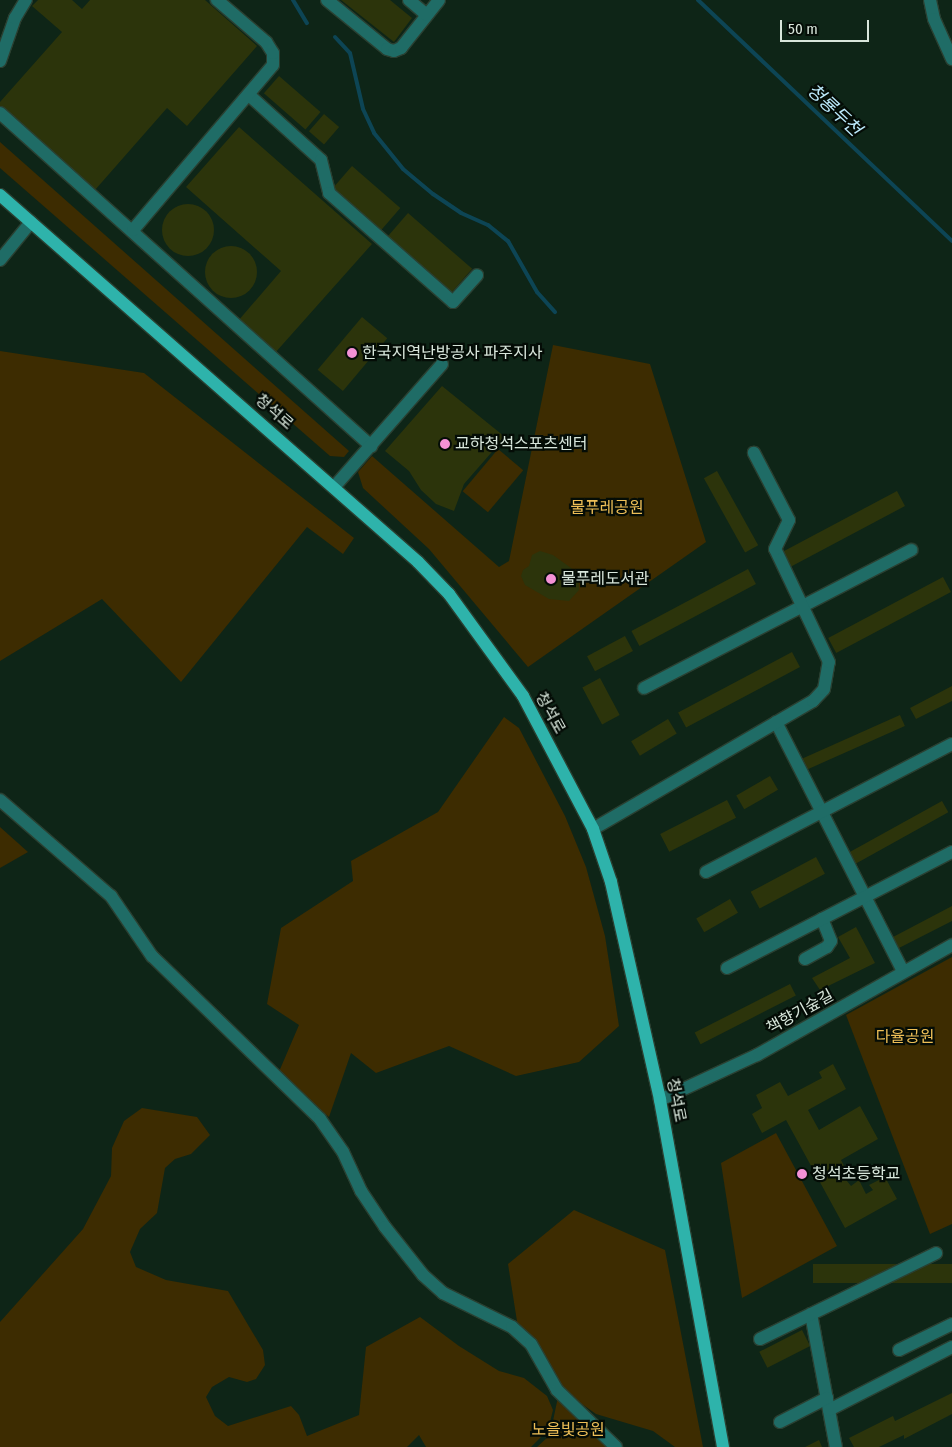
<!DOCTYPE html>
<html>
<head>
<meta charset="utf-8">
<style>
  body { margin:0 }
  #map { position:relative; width:952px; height:1447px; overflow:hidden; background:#0e2517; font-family:"Fira Sans Condensed","Noto Sans KR",sans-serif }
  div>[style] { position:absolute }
  .green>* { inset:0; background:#3d2c01; transform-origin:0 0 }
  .stream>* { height:4px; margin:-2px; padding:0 2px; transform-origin:2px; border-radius:2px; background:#0d4555 }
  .building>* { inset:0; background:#2c340b; transform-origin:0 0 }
  .round { border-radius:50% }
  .roads { filter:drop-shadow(1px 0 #2a4032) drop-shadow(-1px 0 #2a4032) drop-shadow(0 1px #2a4032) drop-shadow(0 -1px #2a4032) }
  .minor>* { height:12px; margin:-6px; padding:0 6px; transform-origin:6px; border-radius:6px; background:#1f6c66 }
  .major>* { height:12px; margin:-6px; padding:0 6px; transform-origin:6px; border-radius:6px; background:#2eb3ab }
  .dots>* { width:14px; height:14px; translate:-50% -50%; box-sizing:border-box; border:2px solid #040c06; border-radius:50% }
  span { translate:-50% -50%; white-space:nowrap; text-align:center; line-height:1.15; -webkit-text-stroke:4.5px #040c06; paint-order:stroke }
  .poi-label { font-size:16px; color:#d8e6db }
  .left { translate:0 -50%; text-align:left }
  .street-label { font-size:16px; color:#d8e6db }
  .park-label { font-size:16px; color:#eebf57 }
  .water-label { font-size:18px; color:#bdebfd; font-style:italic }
  .scale { position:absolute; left:780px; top:20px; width:89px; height:22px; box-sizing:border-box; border:2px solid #d8e6db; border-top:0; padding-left:6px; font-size:15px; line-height:18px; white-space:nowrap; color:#d8e6db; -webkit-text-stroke:4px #040c06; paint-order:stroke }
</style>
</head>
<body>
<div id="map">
  <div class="green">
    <div style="clip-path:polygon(0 142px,349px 451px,344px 457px,330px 456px,0 168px)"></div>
    <div style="clip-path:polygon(553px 345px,650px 364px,706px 542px,528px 667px,429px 549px,363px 488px,358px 472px,372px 456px,499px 567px,509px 561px)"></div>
    <div style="clip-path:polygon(0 351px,144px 373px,354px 538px,343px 554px,307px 527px,181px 682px,102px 599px,0 661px)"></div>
    <div style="left:498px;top:449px;width:33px;height:55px;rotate:40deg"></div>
    <div style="clip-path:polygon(504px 717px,519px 728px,565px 816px,586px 867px,605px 936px,619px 1026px,579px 1062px,516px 1076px,449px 1046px,376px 1073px,351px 1053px,329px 1117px,278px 1074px,299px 1025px,267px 1004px,281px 928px,353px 881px,351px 861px,438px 812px)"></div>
    <div style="clip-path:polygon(0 827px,28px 852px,0 868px)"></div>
    <div style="clip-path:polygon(952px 957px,952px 1224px,930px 1234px,846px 1015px)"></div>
    <div style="clip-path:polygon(142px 1108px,197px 1117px,210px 1135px,191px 1154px,175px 1159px,165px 1168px,157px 1213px,140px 1229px,130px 1252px,136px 1267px,166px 1280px,228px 1291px,263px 1350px,265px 1365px,256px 1379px,247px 1382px,229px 1377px,212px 1387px,206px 1397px,215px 1416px,228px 1426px,291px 1406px,299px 1415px,307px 1436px,359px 1415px,366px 1347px,420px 1317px,459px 1346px,499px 1371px,524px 1378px,547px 1396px,553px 1410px,548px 1430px,531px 1447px,426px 1447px,419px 1435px,407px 1447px,0 1447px,0 1322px,83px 1229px,111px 1176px,112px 1148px,124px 1121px)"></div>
    <div style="clip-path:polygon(776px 1133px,837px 1246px,742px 1298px,721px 1163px)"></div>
    <div style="clip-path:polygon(574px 1210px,665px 1250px,703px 1447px,675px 1447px,653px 1431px,596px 1414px,548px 1380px,519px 1334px,508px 1264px)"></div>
    <div style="clip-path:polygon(558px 1397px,608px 1447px,537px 1447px,550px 1435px)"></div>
  </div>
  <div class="stream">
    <div style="left:293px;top:0;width:27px;rotate:59deg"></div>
    <div style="left:698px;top:0;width:350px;rotate:43.5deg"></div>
    <div style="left:335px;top:37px;width:22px;rotate:47deg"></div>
    <div style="left:350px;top:53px;width:57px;rotate:76.9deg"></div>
    <div style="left:363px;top:109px;width:26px;rotate:65deg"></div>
    <div style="left:374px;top:133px;width:46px;rotate:51.1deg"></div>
    <div style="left:403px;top:169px;width:39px;rotate:40deg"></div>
    <div style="left:433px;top:194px;width:34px;rotate:34deg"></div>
    <div style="left:461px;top:213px;width:30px;rotate:24deg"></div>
    <div style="left:488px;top:225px;width:26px;rotate:39deg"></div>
    <div style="left:508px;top:241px;width:59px;rotate:60.4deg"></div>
    <div style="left:537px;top:292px;width:27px;rotate:48deg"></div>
  </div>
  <div class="building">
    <div style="clip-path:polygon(38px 0,72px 0,82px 9px,90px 0,205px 0,257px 46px,187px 126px,167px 108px,95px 190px,0 107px,0 102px,62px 32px,32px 6px)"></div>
    <div style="clip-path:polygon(341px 0,390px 0,412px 18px,394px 42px)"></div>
    <div style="left:279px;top:76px;width:55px;height:23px;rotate:41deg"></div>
    <div style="left:324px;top:114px;width:20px;height:23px;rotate:41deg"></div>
    <div style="clip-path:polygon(239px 127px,372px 244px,275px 353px,238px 321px,281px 271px,186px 187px)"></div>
    <div style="left:352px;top:166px;width:64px;height:31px;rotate:41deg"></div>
    <div class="round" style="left:162px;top:204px;width:52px;height:52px"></div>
    <div style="left:408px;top:213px;width:85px;height:32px;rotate:41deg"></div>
    <div class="round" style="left:205px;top:246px;width:52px;height:52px"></div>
    <div style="left:362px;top:317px;width:33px;height:69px;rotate:40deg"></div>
    <div style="clip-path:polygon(442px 386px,505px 437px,464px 484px,454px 511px,436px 504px,421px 490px,409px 471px,385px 451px)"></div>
    <div style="left:717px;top:471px;width:85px;height:15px;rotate:61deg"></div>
    <div style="left:897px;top:491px;width:17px;height:130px;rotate:62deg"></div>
    <div style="clip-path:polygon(540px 551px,553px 555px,578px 573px,579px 590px,569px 601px,549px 599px,525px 585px,521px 576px,523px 570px,529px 566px,532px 555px)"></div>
    <div style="left:748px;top:569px;width:17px;height:132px;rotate:62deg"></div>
    <div style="left:943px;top:577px;width:17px;height:130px;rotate:62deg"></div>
    <div style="left:625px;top:636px;width:17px;height:43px;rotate:62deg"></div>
    <div style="left:792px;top:652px;width:17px;height:129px;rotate:62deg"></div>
    <div style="left:600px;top:678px;width:42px;height:20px;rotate:62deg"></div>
    <div style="clip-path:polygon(952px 686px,952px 701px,916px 719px,910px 708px)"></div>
    <div style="left:900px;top:715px;width:12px;height:108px;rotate:66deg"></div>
    <div style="left:668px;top:719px;width:17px;height:43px;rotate:59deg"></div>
    <div style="left:770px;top:776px;width:16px;height:39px;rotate:60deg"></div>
    <div style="left:727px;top:800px;width:20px;height:75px;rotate:63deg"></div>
    <div style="left:942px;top:801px;width:13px;height:107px;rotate:61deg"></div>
    <div style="left:816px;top:857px;width:19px;height:74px;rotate:62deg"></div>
    <div style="left:730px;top:899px;width:16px;height:39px;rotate:60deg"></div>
    <div style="clip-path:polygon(952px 906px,952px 921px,899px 948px,893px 937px)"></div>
    <div style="clip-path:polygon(856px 927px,875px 963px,820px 990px,812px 978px,850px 958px,838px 937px)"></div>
    <div style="left:790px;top:984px;width:13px;height:107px;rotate:63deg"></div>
    <div style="clip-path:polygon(833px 1064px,846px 1089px,808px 1110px,819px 1130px,860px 1106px,878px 1139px,841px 1160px,848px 1173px,843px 1176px,851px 1186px,859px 1180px,866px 1194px,873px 1190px,869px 1185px,885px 1177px,897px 1199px,845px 1228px,786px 1120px,762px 1133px,752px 1114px,762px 1108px,756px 1095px,780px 1082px,788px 1096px,822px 1078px,819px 1072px)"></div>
    <div style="left:952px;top:1264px;width:19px;height:139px;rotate:90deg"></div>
    <div style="left:802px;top:1330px;width:18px;height:48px;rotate:63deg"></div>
    <div style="clip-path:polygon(952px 1393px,952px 1414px,904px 1439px,904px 1435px,879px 1447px,854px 1447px,849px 1438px,893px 1416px,895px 1421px)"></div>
    <div style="clip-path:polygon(819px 1440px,822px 1447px,805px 1447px)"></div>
  </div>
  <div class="roads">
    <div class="minor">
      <div style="left:327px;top:0;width:77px;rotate:39.2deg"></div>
      <div style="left:387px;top:49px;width:7px;rotate:16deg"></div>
      <div style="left:394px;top:51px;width:8px;rotate:-23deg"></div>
      <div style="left:401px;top:48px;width:61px;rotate:-51.6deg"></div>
      <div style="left:409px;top:0;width:23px;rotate:40deg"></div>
      <div style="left:930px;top:0;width:19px;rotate:78deg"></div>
      <div style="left:934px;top:19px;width:44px;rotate:65.8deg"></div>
      <div style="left:0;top:61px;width:46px;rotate:-70.8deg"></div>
      <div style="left:15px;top:18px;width:21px;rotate:-59deg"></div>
      <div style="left:249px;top:95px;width:97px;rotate:42.1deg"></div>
      <div style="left:321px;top:160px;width:34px;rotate:76deg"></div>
      <div style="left:329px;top:193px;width:165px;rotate:41.3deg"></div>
      <div style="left:453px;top:302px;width:36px;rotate:-48deg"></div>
      <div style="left:0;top:113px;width:499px;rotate:41.9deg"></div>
      <div style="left:133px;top:230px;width:216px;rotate:-49.7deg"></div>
      <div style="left:273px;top:65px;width:12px;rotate:-90deg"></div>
      <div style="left:273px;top:53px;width:13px;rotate:-122deg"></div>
      <div style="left:266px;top:42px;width:65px;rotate:-139.4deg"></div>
      <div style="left:0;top:260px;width:49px;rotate:-50.8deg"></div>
      <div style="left:335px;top:486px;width:162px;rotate:-48.7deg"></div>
      <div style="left:644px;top:688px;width:301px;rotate:-27.3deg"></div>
      <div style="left:776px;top:722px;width:280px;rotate:63deg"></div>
      <div style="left:0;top:800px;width:147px;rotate:40.9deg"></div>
      <div style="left:111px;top:896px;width:73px;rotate:55.7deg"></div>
      <div style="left:152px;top:956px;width:234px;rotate:44.1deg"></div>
      <div style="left:320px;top:1119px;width:40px;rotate:55.1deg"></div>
      <div style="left:343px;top:1152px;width:43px;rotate:65.2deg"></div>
      <div style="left:361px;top:1191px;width:43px;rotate:56.3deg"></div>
      <div style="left:385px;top:1227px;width:61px;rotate:51.6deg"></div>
      <div style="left:423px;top:1275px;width:27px;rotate:42deg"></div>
      <div style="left:443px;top:1293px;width:77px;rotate:26.2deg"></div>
      <div style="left:512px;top:1327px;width:25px;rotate:42deg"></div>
      <div style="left:531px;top:1344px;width:53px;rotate:60.5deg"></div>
      <div style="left:557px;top:1390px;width:82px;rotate:44deg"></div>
      <div style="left:593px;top:829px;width:255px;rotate:-30.2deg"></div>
      <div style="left:813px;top:701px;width:16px;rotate:-47deg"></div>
      <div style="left:824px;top:689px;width:27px;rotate:-80deg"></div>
      <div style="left:829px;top:662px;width:125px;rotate:-115.5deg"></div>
      <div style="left:775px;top:549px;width:32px;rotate:-64deg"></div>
      <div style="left:789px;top:520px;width:76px;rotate:-117.6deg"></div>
      <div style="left:706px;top:872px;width:277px;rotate:-27.5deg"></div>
      <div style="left:805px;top:959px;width:25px;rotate:-29deg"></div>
      <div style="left:827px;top:947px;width:7px;rotate:-56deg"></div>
      <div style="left:831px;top:941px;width:24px;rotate:-112deg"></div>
      <div style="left:727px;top:968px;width:253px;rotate:-27.3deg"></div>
      <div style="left:660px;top:1100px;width:107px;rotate:-24.9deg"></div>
      <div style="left:757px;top:1055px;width:224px;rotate:-29.4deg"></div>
      <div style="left:811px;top:1314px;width:135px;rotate:79.4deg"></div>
      <div style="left:760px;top:1339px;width:196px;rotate:-26deg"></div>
      <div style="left:899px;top:1350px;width:59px;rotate:-26.1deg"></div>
      <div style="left:829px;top:1410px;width:138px;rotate:-27.1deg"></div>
      <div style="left:780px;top:1422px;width:53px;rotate:-27.1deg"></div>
    </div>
    <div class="major">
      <div style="left:0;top:195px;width:556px;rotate:41.28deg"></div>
      <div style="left:418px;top:562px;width:45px;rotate:45.9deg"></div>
      <div style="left:449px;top:594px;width:126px;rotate:54deg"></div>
      <div style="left:523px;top:696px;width:150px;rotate:62.2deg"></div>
      <div style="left:593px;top:829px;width:56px;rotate:71.2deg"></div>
      <div style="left:611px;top:882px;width:223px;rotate:77.3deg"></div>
      <div style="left:660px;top:1100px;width:353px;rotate:79.7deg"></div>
    </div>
  </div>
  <div class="dots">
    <div style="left:352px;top:353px;background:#f391d5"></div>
    <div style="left:445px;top:444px;background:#f391d5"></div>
    <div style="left:551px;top:579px;background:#f391d5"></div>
    <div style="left:802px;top:1174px;background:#f391d5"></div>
  </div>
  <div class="poi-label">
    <span class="left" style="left:362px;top:353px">한국지역난방공사 파주지사</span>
    <span class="left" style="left:455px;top:444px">교하청석스포츠센터</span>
    <span class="left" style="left:561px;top:579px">물푸레도서관</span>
    <span class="left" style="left:812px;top:1174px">청석초등학교</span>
  </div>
  <div class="street-label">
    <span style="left:274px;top:412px;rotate:41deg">청석로</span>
    <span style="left:550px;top:713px;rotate:61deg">청석로</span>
    <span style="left:800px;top:1012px;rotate:-29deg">책향기숲길</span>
    <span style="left:676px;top:1100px;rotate:79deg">청석로</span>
  </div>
  <div class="park-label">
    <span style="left:607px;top:508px">물푸레공원</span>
    <span style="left:905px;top:1037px">다율공원</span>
    <span style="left:568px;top:1430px">노을빛공원</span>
  </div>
  <div class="water-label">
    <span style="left:834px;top:110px;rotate:43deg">청룡두천</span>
  </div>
  <div class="scale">50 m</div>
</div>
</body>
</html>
